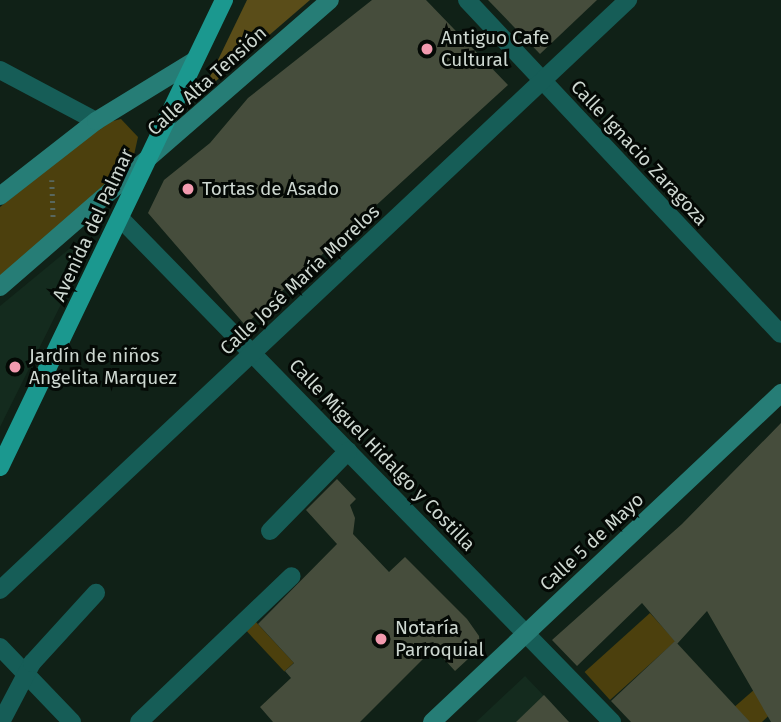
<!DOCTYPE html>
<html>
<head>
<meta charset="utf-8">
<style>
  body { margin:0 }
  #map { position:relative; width:781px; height:722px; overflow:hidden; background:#102117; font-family:"Fira Sans",sans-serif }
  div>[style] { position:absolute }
  .built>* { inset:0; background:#142b1e }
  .green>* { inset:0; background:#4c400d; transform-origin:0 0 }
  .forest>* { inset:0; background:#5a4d19 }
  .building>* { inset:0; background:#464d3c }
  .path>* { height:4.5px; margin-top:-2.25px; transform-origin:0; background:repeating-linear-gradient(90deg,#58675e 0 2px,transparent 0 7px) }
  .street>* { height:18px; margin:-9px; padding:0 9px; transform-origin:9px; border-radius:9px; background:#165d57 }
  .secondary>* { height:18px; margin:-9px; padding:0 9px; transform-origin:9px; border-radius:9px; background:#267d76 }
  .primary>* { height:18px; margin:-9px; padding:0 9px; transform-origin:9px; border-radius:9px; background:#1b988f }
  .dots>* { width:19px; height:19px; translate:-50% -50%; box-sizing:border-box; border:4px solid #040905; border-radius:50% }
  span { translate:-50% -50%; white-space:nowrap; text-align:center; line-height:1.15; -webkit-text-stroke:6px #040905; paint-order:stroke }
  .poi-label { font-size:19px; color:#cdd7d0 }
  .left { translate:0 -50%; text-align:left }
  .street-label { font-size:19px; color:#cdd7d0 }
</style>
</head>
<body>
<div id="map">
  <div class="built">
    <div style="clip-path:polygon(80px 240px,90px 246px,0 427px,0 306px)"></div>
    <div style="clip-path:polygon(525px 676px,569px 722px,476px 722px)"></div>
  </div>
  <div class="green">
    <div style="clip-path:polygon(121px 119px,138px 137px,132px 164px,0 276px,0 207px,105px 123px)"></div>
    <div style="left:650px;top:613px;width:38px;height:88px;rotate:48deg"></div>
    <div style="left:255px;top:621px;width:57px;height:13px;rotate:47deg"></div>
    <div style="clip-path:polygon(763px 682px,781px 704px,762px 722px,745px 722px,732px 709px)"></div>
  </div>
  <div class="forest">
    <div style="clip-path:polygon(247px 0,310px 0,202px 93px)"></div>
  </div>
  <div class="building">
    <div style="clip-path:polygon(372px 0,426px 0,508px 85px,245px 325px,148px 213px,164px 180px,210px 143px,248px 98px)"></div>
    <div style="clip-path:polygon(488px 0,597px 0,540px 54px)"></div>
    <div style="clip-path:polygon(781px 423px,781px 722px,771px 722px,707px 611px,677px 644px,642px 603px,577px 666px,552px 640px,682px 524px)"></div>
    <div style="clip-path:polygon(337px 479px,356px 499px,350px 505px,355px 518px,353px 534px,389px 572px,405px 557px,467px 619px,479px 636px,480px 648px,455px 671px,434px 648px,360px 722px,273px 722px,260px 707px,291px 678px,285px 671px,294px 663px,258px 624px,337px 544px,306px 510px)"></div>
    <div style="clip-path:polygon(675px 641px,750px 722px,631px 722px,611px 701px)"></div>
    <div style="clip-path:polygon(544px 695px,569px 722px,516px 722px)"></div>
  </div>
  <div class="path">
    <div style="left:52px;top:180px;width:37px;rotate:88deg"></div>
  </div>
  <div class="street">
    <div style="left:467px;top:0;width:458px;rotate:46.8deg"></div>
    <div style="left:0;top:70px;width:109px;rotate:28deg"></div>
    <div style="left:121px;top:219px;width:703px;rotate:45.69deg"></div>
    <div style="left:270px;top:531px;width:112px;rotate:-45.7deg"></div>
    <div style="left:0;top:590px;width:862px;rotate:-43.21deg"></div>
    <div style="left:0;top:647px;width:104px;rotate:46.2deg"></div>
    <div style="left:1px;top:722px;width:67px;rotate:-62.3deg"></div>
    <div style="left:32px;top:663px;width:95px;rotate:-47.6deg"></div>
    <div style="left:139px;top:722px;width:211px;rotate:-43.7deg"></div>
  </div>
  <div class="secondary">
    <div style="left:0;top:196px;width:122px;rotate:-38deg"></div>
    <div style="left:96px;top:121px;width:115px;rotate:-31.5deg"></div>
    <div style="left:0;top:287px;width:437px;rotate:-41deg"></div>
    <div style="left:432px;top:722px;width:480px;rotate:-43.3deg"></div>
  </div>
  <div class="primary">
    <div style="left:0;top:467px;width:518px;rotate:-64.37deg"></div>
  </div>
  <div class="dots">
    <div style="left:427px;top:49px;background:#f29aaf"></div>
    <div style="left:188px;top:189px;background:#f29aaf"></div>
    <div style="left:15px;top:367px;background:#f29aaf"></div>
    <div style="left:381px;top:639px;background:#f29aaf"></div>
  </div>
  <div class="poi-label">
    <span class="left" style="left:441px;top:49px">Antiguo Cafe<br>Cultural</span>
    <span class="left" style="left:202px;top:189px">Tortas de Asado</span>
    <span class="left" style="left:29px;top:367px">Jardín de niños<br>Angelita Marquez</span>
    <span class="left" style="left:395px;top:639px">Notaría<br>Parroquial</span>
  </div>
  <div class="street-label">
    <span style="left:207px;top:81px;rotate:-42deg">Calle Alta Tensión</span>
    <span style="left:639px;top:153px;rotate:47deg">Calle Ignacio Zaragoza</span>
    <span style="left:93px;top:225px;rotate:-65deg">Avenida del Palmar</span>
    <span style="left:300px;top:280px;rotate:-43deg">Calle José María Morelos</span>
    <span style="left:382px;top:455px;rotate:46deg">Calle Miguel Hidalgo y Costilla</span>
    <span style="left:592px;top:542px;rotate:-43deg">Calle 5 de Mayo</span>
  </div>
</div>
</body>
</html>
